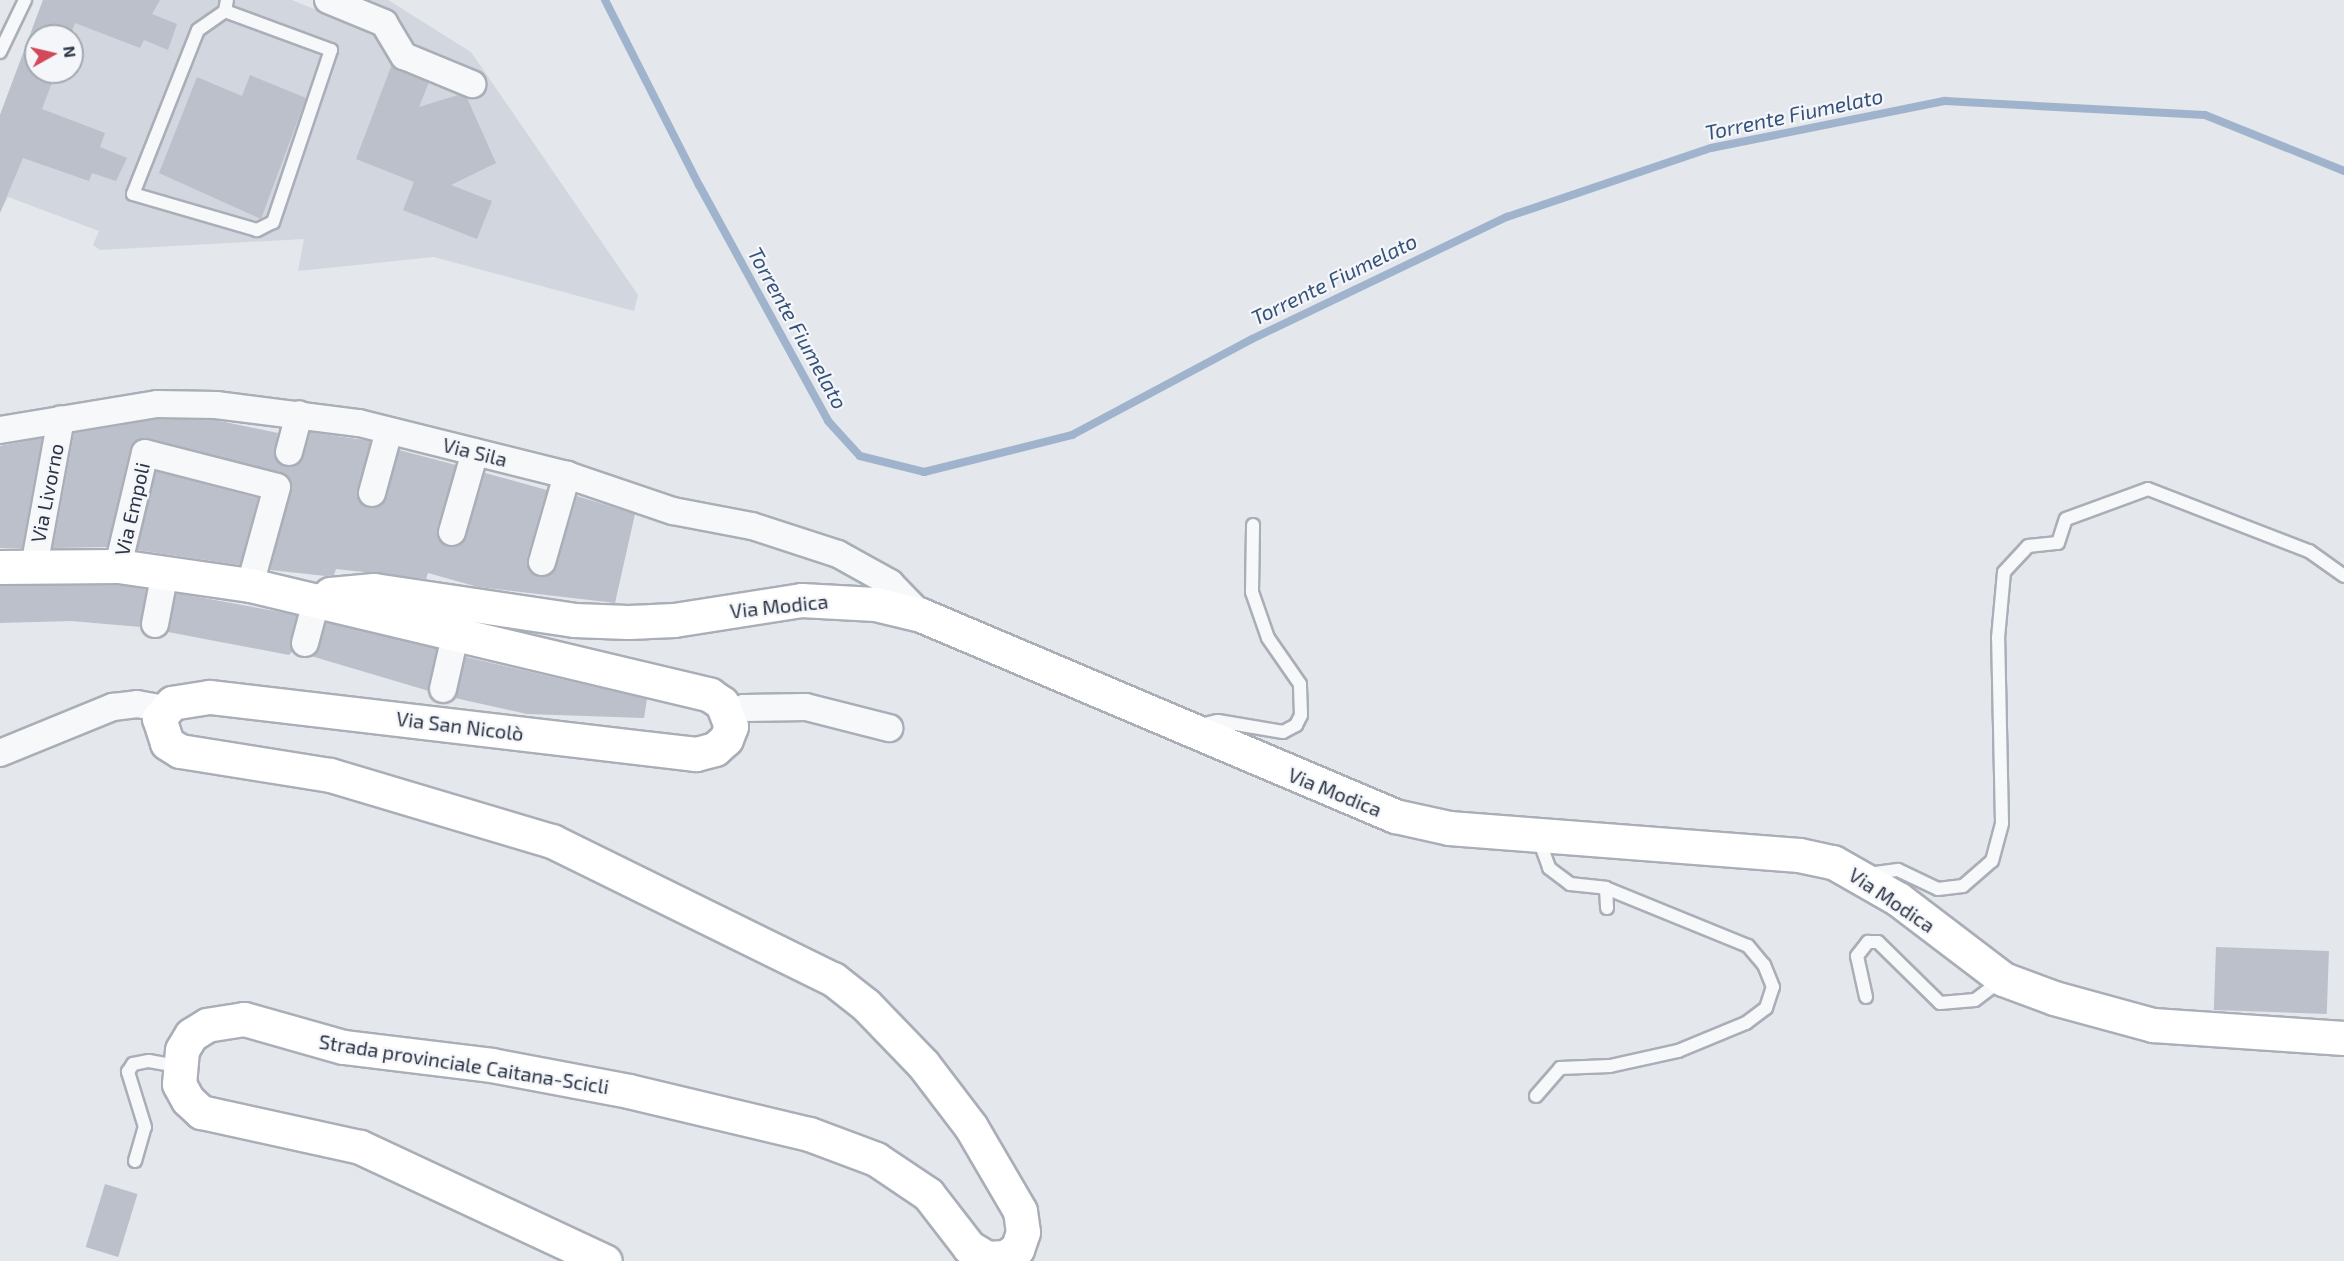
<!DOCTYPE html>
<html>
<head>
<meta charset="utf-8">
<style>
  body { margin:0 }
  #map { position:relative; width:2344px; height:1261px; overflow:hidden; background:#e4e7ec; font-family:"Exo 2",sans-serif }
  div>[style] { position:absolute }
  .built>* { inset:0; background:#d2d6de }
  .stream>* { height:8px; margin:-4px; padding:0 4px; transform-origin:4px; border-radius:4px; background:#9fb4cc }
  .building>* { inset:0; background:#bbc0ca; transform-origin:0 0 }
  .roads { filter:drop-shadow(2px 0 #a9aeb7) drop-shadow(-2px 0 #a9aeb7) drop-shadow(0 2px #a9aeb7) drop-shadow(0 -2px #a9aeb7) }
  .lane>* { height:12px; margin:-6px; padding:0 6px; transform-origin:6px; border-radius:6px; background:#f7f8fa }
  .street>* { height:26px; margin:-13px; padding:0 13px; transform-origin:13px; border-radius:13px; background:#f7f8fa }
  .secondary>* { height:33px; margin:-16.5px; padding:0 16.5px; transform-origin:16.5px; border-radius:16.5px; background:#fff }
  span { translate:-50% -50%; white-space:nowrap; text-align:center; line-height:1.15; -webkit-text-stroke:4.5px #f4f6f9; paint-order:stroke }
  .street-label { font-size:20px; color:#2b3445 }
  .water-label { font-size:21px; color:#34527a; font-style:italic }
  .north { position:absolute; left:24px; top:24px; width:60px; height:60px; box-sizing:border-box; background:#f4f6f9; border:2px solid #a4a8b1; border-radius:50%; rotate:82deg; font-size:16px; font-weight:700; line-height:24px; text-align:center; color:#2b3445 }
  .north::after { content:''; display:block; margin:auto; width:21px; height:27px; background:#d1495b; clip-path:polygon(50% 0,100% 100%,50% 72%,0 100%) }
</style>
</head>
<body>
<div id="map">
  <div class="built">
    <div style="clip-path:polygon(evenodd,43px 0,292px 0,351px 24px,358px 22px,363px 0,388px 0,471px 52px,638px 295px,634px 311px,434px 257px,298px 271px,304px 239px,100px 250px,93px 245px,99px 231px,8px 197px,0 212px,0 115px,43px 0,36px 36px,72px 36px,72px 72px,36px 72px,36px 36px)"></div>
  </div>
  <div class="stream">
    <div style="left:605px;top:0;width:208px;rotate:63.1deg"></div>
    <div style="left:699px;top:185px;width:269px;rotate:61.3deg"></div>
    <div style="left:828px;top:421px;width:47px;rotate:47.6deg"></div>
    <div style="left:860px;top:456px;width:66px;rotate:14deg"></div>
    <div style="left:924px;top:472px;width:153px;rotate:-14deg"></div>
    <div style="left:1072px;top:435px;width:204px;rotate:-28.1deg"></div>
    <div style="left:1252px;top:339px;width:283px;rotate:-25.6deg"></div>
    <div style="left:1507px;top:217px;width:215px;rotate:-18.7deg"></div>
    <div style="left:1711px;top:148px;width:239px;rotate:-11.4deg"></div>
    <div style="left:1945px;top:101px;width:260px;rotate:3.1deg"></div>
    <div style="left:2205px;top:115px;width:150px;rotate:21.9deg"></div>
  </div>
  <div class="building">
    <div style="clip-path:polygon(43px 0,160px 0,152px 14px,177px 24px,168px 50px,144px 40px,140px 48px,75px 23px,70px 36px,36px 36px,36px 72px,56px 72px,42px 109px,105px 133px,100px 147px,127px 158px,116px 181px,92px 173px,89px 181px,23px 158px,0 213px,0 115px)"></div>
    <div style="clip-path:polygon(392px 64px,429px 82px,419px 107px,458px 95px,467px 98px,496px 163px,451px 185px,492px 201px,477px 239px,403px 210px,414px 182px,356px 159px)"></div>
    <div style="clip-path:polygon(250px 75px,306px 98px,261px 219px,159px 173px,197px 77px,242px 96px)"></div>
    <div style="clip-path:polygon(158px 419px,215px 420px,278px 433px,274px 455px,286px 467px,300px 462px,310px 432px,371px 441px,357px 490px,361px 503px,369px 508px,382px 504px,386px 498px,399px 450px,456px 465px,437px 528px,441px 542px,448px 547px,466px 537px,485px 473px,547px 490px,527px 558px,531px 572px,538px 577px,556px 567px,577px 496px,635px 514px,615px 603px,478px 587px,428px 573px,426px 579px,336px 569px,334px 575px,326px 576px,270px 570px,291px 491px,288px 477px,148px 438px,135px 442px,130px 450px,107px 547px,53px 548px,74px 433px)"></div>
    <div style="clip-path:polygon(42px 438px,22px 548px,0 548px,0 446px)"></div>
    <div style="clip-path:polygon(156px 471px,258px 498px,240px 565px,137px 550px)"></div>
    <div style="clip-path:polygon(117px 585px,146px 589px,141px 627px,71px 621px,0 623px,0 586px)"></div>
    <div style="clip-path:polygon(176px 593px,297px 615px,290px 640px,293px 651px,289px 655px,168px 632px)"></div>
    <div style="clip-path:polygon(326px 622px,437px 649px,429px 691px,311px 656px,319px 647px)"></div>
    <div style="clip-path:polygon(466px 657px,647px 699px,644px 718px,527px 714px,455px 698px)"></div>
    <div style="left:2216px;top:947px;width:113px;height:63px;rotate:2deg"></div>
    <div style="left:105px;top:1184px;width:34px;height:66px;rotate:17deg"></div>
  </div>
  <div class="roads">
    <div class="lane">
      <div style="left:225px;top:11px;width:113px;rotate:20.2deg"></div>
      <div style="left:331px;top:50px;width:182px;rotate:108.6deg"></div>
      <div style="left:273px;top:222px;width:18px;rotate:153deg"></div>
      <div style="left:257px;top:230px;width:129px;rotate:-163.8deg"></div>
      <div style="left:133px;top:194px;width:176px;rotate:-68.4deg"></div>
      <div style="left:198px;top:30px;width:33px;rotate:-35deg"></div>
      <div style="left:225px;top:11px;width:11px;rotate:-80deg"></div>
      <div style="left:0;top:52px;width:58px;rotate:-64.3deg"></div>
      <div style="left:1200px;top:725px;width:18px;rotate:-13deg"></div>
      <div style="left:1218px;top:721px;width:66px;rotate:9.6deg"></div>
      <div style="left:1283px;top:732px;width:15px;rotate:-28deg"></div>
      <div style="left:1296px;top:725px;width:11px;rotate:-63deg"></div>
      <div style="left:1301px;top:715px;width:31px;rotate:-92deg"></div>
      <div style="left:1300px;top:684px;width:56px;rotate:-124.8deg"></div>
      <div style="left:1268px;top:638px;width:49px;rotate:-109.2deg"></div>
      <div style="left:1252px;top:592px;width:67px;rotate:-89.1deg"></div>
      <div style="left:1538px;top:837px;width:33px;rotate:70deg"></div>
      <div style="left:1549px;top:868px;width:26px;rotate:37deg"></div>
      <div style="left:1570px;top:884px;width:36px;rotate:6deg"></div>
      <div style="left:1606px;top:888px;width:20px;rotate:87deg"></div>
      <div style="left:1868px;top:874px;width:30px;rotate:-8deg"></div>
      <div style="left:1898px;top:870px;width:44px;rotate:25.4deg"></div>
      <div style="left:1938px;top:889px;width:25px;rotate:-7deg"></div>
      <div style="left:1963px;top:886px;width:38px;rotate:-41deg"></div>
      <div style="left:1992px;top:861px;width:39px;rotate:-75deg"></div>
      <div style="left:2002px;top:823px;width:185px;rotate:-91.2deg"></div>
      <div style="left:1998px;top:638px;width:66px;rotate:-84.8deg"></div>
      <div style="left:2004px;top:572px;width:35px;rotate:-47deg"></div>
      <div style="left:2028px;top:546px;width:30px;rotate:-6deg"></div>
      <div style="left:2058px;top:543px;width:25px;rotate:-72deg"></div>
      <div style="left:2066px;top:519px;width:87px;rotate:-20.1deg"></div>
      <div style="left:2148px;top:489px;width:173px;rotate:21.1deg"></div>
      <div style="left:2309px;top:551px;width:43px;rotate:35.5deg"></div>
      <div style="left:1866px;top:997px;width:42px;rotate:-102.4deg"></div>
      <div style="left:1857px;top:956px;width:18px;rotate:-52deg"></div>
      <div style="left:1868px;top:942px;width:10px"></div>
      <div style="left:1878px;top:942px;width:87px;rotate:44.5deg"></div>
      <div style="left:1940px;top:1003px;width:35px;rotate:-5deg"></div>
      <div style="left:1975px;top:1000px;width:34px;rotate:-37deg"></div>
      <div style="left:1536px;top:1096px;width:37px;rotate:-49deg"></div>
      <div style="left:1560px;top:1068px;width:50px;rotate:-2.3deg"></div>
      <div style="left:1610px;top:1066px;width:70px;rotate:-12.4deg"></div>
      <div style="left:1678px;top:1051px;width:74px;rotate:-22.4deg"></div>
      <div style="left:1746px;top:1023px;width:25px;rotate:-37deg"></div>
      <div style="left:1766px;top:1008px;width:22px;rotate:-72deg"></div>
      <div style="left:1773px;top:987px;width:24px;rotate:-112deg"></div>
      <div style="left:1764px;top:965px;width:25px;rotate:-130deg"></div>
      <div style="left:1748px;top:946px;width:153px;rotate:-157.8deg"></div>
      <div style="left:135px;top:1161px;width:35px;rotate:-74deg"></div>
      <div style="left:145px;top:1127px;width:58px;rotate:-107.2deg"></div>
      <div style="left:128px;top:1072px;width:9px;rotate:-58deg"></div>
      <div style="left:133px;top:1064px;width:16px;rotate:-11deg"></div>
      <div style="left:149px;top:1061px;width:29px;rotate:10deg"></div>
    </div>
    <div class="street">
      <div style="left:328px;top:0;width:61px;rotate:22.3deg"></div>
      <div style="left:384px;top:23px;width:39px;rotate:59deg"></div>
      <div style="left:404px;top:56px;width:74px;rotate:22.4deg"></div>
      <div style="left:0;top:430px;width:159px;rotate:-9.4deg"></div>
      <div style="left:157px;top:404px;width:59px;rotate:1deg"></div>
      <div style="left:216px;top:405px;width:144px;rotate:7.2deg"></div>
      <div style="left:359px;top:423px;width:214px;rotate:14deg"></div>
      <div style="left:567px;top:475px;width:112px;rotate:18.8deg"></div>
      <div style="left:673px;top:511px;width:80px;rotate:10.8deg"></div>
      <div style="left:752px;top:526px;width:90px;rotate:18deg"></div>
      <div style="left:838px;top:554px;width:60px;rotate:29.1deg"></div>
      <div style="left:890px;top:583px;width:45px;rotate:45.9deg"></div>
      <div style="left:289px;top:452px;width:39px;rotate:-75deg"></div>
      <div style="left:372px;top:493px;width:64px;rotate:-74.7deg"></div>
      <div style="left:452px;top:532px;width:83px;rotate:-74deg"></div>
      <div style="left:542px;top:562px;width:91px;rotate:-74deg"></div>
      <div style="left:118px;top:566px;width:116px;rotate:-76.6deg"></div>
      <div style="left:145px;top:453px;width:136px;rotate:14.4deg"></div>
      <div style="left:277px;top:487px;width:102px;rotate:105.4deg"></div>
      <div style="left:34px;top:567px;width:150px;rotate:-79.7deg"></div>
      <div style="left:155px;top:624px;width:53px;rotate:-79.1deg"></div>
      <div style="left:305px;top:643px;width:47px;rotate:-75.1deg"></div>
      <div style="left:443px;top:689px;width:54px;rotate:-77.2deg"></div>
      <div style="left:728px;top:715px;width:17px;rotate:-24deg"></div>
      <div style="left:744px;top:708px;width:62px;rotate:-0.9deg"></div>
      <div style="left:806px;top:707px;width:86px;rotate:14.2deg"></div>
      <div style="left:0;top:753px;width:122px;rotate:-22.2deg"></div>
      <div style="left:113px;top:707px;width:24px;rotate:-7deg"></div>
      <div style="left:137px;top:704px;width:27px;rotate:10deg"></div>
    </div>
    <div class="secondary">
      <div style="left:0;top:567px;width:118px;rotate:-0.5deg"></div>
      <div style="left:118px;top:566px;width:133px;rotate:8.2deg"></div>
      <div style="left:250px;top:585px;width:473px;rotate:13.4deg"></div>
      <div style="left:710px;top:695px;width:14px;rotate:34deg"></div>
      <div style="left:722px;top:703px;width:25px;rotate:69deg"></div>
      <div style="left:731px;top:726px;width:14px;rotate:111deg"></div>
      <div style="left:726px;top:739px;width:15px;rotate:138deg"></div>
      <div style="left:715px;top:749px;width:20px;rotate:165deg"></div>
      <div style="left:696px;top:754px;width:490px;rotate:-173.3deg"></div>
      <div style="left:209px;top:697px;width:37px;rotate:171deg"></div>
      <div style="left:172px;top:703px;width:20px;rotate:131deg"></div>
      <div style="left:159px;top:718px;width:26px;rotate:72deg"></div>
      <div style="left:167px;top:743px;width:15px;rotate:32deg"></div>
      <div style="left:180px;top:751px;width:152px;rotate:9.1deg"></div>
      <div style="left:330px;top:775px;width:232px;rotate:16.6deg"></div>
      <div style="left:552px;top:841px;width:313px;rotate:26.2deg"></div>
      <div style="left:833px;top:979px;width:42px;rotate:38.2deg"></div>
      <div style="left:866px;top:1005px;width:82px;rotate:46deg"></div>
      <div style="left:923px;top:1064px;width:79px;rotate:52.7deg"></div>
      <div style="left:971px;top:1127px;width:97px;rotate:59.7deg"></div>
      <div style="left:1020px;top:1211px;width:21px;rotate:82deg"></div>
      <div style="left:1023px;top:1232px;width:18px;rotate:109deg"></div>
      <div style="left:1017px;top:1249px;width:14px;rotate:146deg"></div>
      <div style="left:1005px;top:1257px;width:18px;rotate:177deg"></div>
      <div style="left:987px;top:1258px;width:21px;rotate:-149deg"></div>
      <div style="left:969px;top:1247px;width:67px;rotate:-127.7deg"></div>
      <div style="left:928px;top:1194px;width:63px;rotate:-146.1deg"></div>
      <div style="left:876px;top:1159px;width:72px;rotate:-159.5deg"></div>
      <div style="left:809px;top:1134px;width:185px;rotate:-166.6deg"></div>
      <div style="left:629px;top:1091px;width:139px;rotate:-169.3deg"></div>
      <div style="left:492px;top:1065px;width:150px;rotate:-173.1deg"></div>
      <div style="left:343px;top:1047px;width:103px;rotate:-164.2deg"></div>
      <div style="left:244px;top:1019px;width:37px;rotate:171deg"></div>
      <div style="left:207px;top:1025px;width:19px;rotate:148deg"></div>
      <div style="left:191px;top:1035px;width:17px;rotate:121deg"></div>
      <div style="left:182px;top:1050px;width:34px;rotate:95deg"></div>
      <div style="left:179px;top:1084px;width:18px;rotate:61deg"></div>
      <div style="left:188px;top:1100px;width:18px;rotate:43deg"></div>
      <div style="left:201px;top:1112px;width:163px;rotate:12.4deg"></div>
      <div style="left:360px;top:1147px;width:270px;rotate:25deg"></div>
      <div style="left:330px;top:594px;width:44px;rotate:-5.2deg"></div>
      <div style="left:374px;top:590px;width:202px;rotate:8.5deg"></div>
      <div style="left:574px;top:620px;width:54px;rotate:2.1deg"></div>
      <div style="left:628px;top:622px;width:46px;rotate:-2.5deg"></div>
      <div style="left:674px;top:620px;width:129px;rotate:-8.9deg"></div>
      <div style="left:801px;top:600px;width:74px;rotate:3.1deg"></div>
      <div style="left:875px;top:604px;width:47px;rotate:13.4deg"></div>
      <div style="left:921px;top:615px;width:515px;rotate:22.98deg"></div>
      <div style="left:1395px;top:816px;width:55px;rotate:12.5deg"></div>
      <div style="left:1449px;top:828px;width:351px;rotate:4.4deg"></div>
      <div style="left:1799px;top:855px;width:35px;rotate:12deg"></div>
      <div style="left:1833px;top:862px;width:75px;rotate:29.6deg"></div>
      <div style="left:1898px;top:899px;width:132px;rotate:37.3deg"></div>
      <div style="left:2003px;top:979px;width:54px;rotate:20.4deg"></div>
      <div style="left:2054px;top:998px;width:103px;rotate:15.3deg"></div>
      <div style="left:2153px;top:1025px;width:191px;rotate:3.9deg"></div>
    </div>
  </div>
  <div class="street-label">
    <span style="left:475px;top:452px;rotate:14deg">Via Sila</span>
    <span style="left:47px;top:493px;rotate:-79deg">Via Livorno</span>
    <span style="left:132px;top:509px;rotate:-77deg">Via Empoli</span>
    <span style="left:779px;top:606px;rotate:-6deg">Via Modica</span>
    <span style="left:460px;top:726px;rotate:7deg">Via San Nicolò</span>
    <span style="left:1335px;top:792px;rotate:22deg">Via Modica</span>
    <span style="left:1892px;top:900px;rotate:34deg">Via Modica</span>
    <span style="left:464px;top:1064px;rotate:9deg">Strada provinciale Caitana-Scicli</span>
  </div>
  <div class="water-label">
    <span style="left:1794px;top:114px;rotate:-12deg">Torrente Fiumelato</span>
    <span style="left:1334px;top:279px;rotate:-26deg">Torrente Fiumelato</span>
    <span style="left:798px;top:328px;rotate:61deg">Torrente Fiumelato</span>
  </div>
  <div class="north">N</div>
</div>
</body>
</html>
